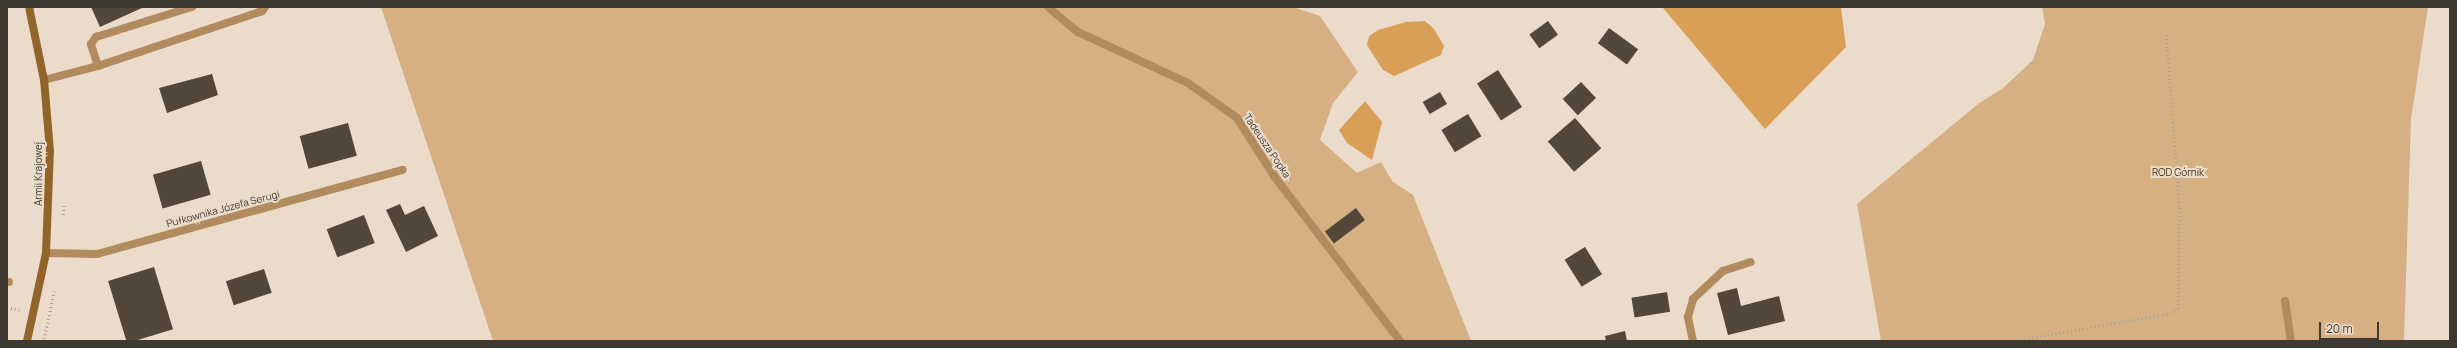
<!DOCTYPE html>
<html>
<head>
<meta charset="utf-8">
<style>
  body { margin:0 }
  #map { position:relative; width:2457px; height:348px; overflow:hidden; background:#eadbca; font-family:Manrope,sans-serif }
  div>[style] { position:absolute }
  .green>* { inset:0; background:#d6b083 }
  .water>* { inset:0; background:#d99f56 }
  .building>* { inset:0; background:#534739; transform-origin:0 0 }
  .path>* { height:2.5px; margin-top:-1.25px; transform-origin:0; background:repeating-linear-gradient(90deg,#aea295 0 1px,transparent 0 4px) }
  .lane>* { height:8px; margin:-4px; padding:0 4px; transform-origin:4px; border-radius:4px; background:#b18b5d }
  .street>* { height:8px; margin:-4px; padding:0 4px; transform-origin:4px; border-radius:4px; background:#b18b5d }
  .secondary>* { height:8px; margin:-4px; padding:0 4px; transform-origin:4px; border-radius:4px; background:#916429 }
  span { translate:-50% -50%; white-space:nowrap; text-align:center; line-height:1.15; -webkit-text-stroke:4px #eadbca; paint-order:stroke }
  .street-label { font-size:10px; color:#3e3932 }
  .park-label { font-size:10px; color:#462e0e }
  .frame { position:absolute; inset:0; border:8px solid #3e3932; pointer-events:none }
  .scale { position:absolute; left:2319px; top:322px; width:60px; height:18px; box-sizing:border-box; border:2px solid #3e3932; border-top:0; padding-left:5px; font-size:12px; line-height:14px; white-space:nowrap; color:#3e3932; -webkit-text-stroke:3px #eadbca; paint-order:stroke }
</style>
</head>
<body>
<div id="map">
  <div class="green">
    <div style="clip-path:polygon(381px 7px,1293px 7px,1320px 16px,1358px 72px,1333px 103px,1320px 140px,1357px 173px,1381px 162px,1392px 181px,1413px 195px,1471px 341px,493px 341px)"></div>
    <div style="clip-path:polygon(2042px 7px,2428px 7px,2411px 119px,2404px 341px,1881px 341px,1857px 204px,1978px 104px,2003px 88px,2033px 60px,2045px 24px)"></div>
  </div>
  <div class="water">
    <div style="clip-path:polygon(1841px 7px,1846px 47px,1765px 129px,1663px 8px)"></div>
    <div style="clip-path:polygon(1425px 21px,1434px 29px,1444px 46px,1441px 55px,1394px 76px,1383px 70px,1367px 45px,1369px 36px,1378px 30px,1406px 22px)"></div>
    <div style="clip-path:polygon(1365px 101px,1382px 122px,1372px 160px,1347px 143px,1339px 130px)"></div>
  </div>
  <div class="building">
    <div style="clip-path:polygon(91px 7px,144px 7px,100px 27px)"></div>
    <div style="left:1548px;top:21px;width:17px;height:23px;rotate:54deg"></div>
    <div style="left:1609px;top:28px;width:36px;height:19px;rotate:36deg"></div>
    <div style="left:1498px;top:70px;width:44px;height:25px;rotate:57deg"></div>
    <div style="clip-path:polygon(212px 74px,218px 95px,167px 113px,159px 88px)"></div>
    <div style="left:1581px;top:82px;width:22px;height:25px;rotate:47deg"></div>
    <div style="left:1440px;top:92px;width:14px;height:20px;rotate:60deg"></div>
    <div style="left:1468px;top:114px;width:26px;height:31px;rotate:59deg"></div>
    <div style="left:1575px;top:118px;width:40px;height:36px;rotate:49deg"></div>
    <div style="left:348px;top:123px;width:34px;height:50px;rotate:75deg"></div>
    <div style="left:201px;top:161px;width:35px;height:50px;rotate:74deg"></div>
    <div style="clip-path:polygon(400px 204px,405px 215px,424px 206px,438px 236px,406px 252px,386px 210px)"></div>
    <div style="left:1356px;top:208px;width:15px;height:39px;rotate:53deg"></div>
    <div style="left:364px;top:215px;width:30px;height:40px;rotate:69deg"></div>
    <div style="left:1585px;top:247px;width:32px;height:24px;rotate:58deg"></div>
    <div style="left:154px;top:267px;width:65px;height:48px;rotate:73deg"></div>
    <div style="left:264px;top:269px;width:25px;height:40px;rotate:72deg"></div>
    <div style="clip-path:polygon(1737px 288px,1741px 306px,1779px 296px,1785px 321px,1728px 335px,1717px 293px)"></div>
    <div style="left:1667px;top:292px;width:20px;height:36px;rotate:81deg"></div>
    <div style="clip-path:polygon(1625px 331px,1627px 341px,1606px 341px,1605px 336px)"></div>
  </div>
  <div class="path">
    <div style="left:63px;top:215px;width:11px;rotate:-85deg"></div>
    <div style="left:7px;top:307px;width:13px;rotate:13deg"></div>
    <div style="left:44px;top:339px;width:49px;rotate:-78.2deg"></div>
    <div style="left:2012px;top:341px;width:157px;rotate:-9.9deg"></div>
    <div style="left:2167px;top:314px;width:12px;rotate:-24deg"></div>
    <div style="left:2178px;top:309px;width:102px;rotate:-89.4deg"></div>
    <div style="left:2179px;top:207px;width:174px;rotate:-94.3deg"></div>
  </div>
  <div class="lane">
    <div style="left:98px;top:66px;width:23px;rotate:-108deg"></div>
    <div style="left:91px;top:44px;width:9px;rotate:-54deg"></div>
    <div style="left:96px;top:37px;width:101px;rotate:-17.4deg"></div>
    <div style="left:44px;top:80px;width:56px;rotate:-14.5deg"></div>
    <div style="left:98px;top:66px;width:173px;rotate:-18.5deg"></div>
    <div style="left:262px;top:11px;width:5px;rotate:-53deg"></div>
    <div style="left:7px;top:282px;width:2px"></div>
  </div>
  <div class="street">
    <div style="left:1048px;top:7px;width:39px;rotate:40deg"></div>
    <div style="left:1078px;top:32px;width:121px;rotate:24.9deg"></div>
    <div style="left:1188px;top:83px;width:60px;rotate:35.5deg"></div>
    <div style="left:1237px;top:118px;width:69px;rotate:57.5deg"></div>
    <div style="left:1274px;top:176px;width:208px;rotate:52.6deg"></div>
    <div style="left:46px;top:253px;width:51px;rotate:1.1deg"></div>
    <div style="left:97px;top:254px;width:317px;rotate:-15.4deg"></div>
    <div style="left:2285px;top:301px;width:40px;rotate:81.5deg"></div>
    <div style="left:1693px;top:341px;width:25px;rotate:-102deg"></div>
    <div style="left:1688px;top:317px;width:19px;rotate:-74deg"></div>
    <div style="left:1693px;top:299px;width:41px;rotate:-43deg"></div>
    <div style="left:1723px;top:271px;width:29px;rotate:-18deg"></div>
  </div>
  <div class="secondary">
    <div style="left:27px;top:341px;width:90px;rotate:-77.8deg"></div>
    <div style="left:46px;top:253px;width:102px;rotate:-87.8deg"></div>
    <div style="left:50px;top:151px;width:71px;rotate:-94.8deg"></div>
    <div style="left:44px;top:80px;width:75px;rotate:-101.6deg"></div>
  </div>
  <div class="street-label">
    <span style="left:1267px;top:146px;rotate:56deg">Tadeusza Popka</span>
    <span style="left:39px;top:174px;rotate:-90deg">Armii Krajowej</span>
    <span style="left:223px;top:209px;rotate:-15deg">Pułkownika Józefa Serugi</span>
  </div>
  <div class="park-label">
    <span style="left:2178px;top:173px">ROD Górnik</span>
  </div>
  <div class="frame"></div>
  <div class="scale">20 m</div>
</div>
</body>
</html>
